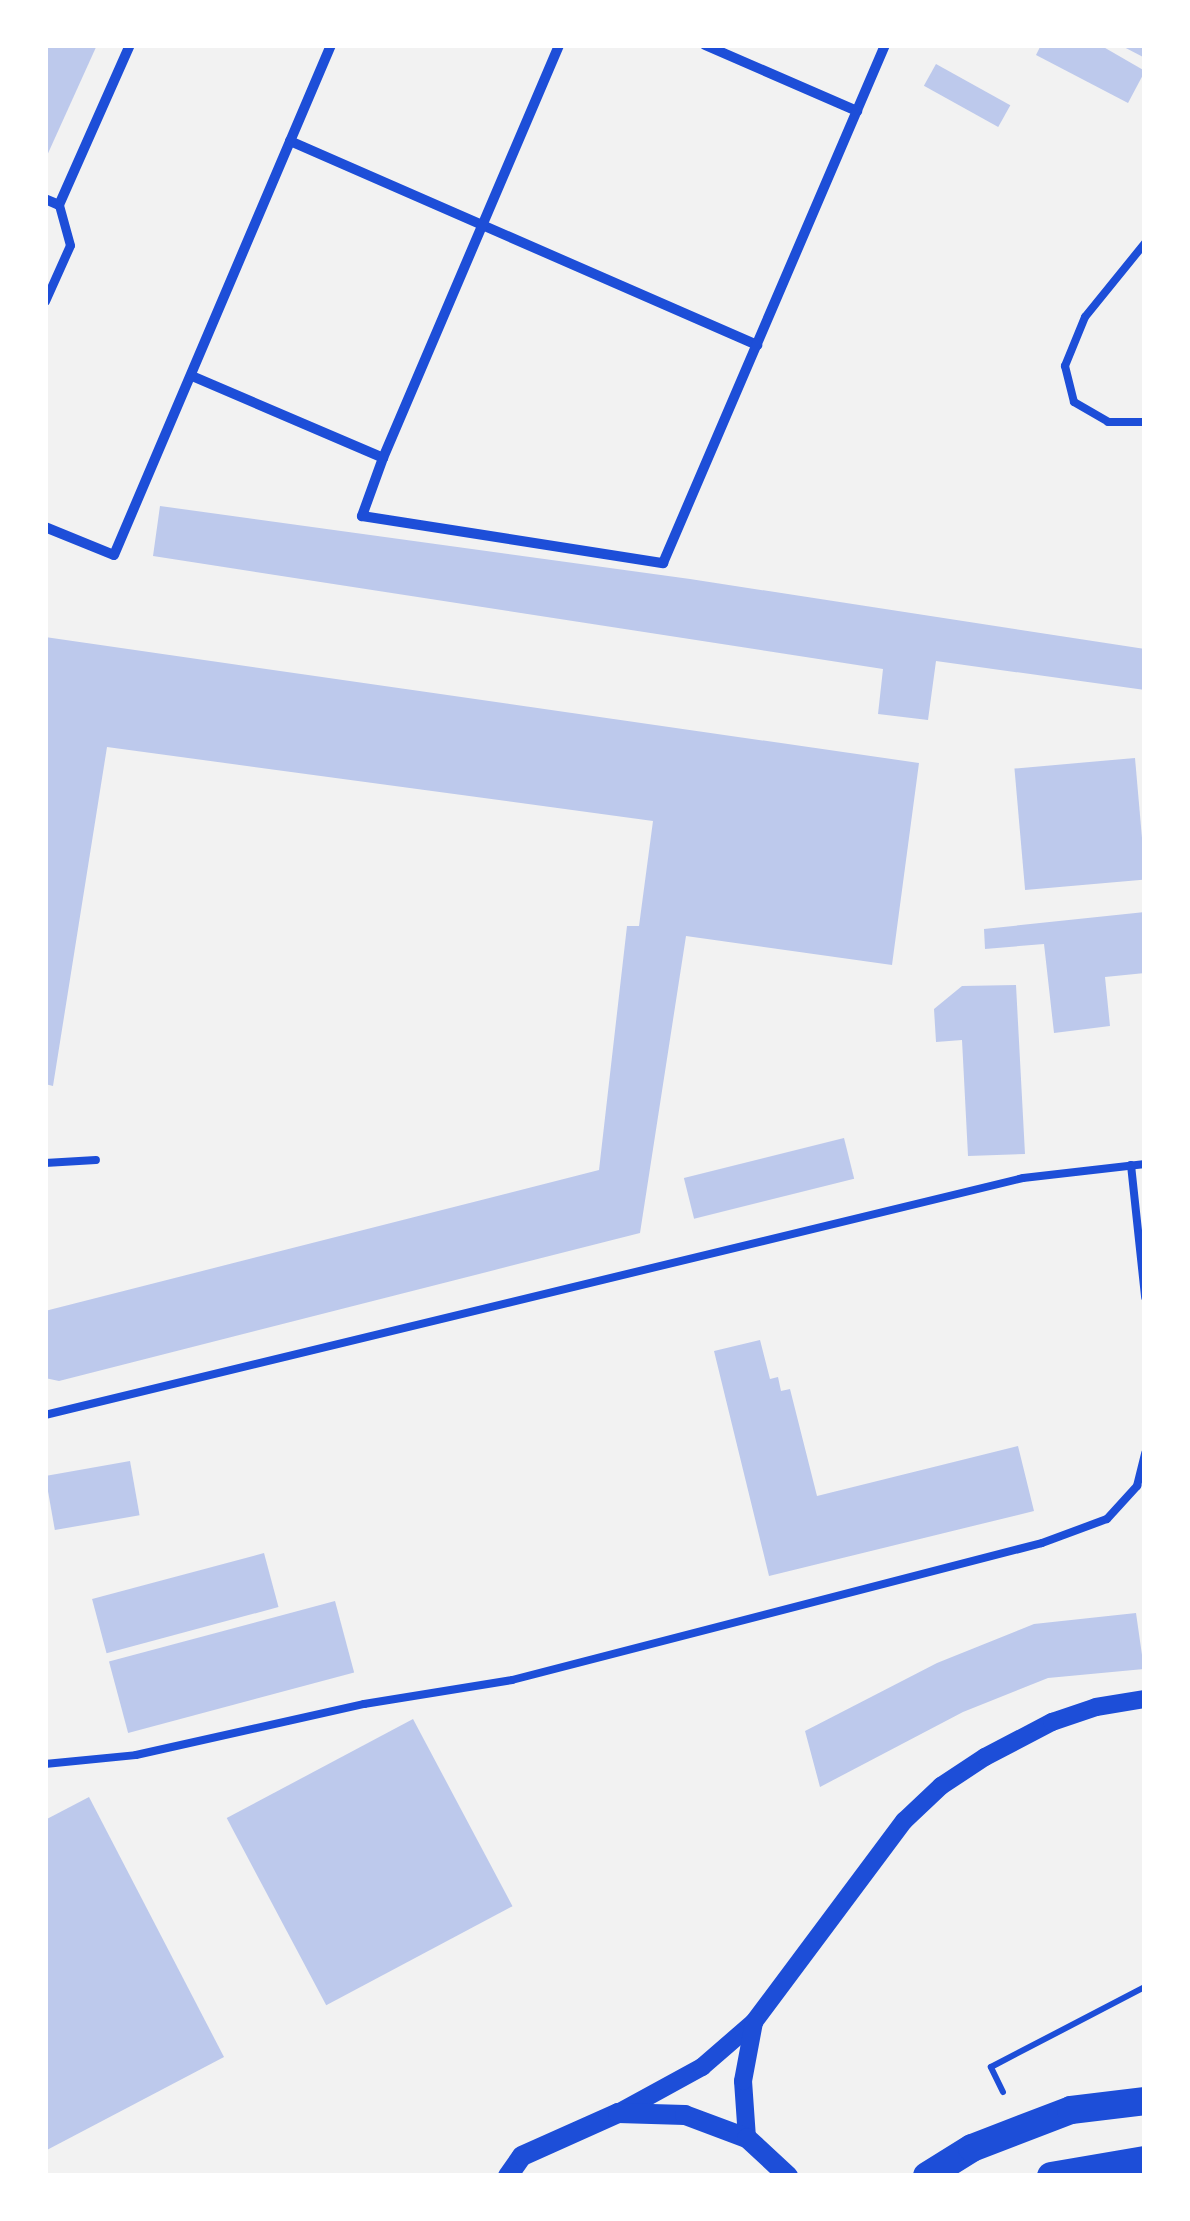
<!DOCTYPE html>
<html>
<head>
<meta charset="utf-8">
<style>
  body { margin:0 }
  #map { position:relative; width:1190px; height:2221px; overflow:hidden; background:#f2f2f2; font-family:Montserrat,sans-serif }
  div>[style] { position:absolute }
  .building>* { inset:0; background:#bdc9ec; transform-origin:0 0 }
  .path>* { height:6px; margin:-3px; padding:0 3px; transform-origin:3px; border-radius:3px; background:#1d4ed8 }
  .service>* { height:8px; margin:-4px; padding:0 4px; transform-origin:4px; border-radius:4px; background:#1d4ed8 }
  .pedestrian>* { height:9px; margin:-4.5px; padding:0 4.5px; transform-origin:4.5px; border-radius:4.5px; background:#1d4ed8 }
  .minor>* { height:10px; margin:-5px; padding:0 5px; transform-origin:5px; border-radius:5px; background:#1d4ed8 }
  .tertiary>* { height:18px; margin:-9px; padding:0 9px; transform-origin:9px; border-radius:9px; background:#1d4ed8 }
  .secondary>* { height:20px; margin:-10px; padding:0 10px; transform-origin:10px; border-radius:10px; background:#1d4ed8 }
  .trunk>* { height:28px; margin:-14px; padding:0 14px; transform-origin:14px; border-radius:14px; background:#1d4ed8 }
  span { translate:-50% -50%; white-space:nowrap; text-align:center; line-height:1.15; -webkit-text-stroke:8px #fff; paint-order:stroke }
  .frame { position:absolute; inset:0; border:48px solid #fff; pointer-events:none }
</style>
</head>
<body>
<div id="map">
  <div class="building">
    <div style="clip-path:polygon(45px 45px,97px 45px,45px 160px)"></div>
    <div style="clip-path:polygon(1041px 45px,1100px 45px,1145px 71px,1128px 103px,1036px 55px)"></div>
    <div style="clip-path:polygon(1120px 45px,1145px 45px,1145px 58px)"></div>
    <div style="left:936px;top:64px;width:85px;height:25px;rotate:29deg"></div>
    <div style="clip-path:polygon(160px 506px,690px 579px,1145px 649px,1145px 690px,936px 661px,928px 720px,878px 714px,883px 669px,153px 556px)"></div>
    <div style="clip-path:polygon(45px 637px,919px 763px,892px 965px,686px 936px,640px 1233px,59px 1381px,45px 1378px,45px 1311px,599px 1170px,627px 926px,639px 926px,653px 821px,107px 747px,53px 1086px,45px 1084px)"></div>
    <div style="left:1135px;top:758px;width:122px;height:121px;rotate:85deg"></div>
    <div style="clip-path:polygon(1145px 912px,1145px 973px,1105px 977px,1110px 1026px,1054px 1033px,1044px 944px,985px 949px,984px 929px)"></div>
    <div style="clip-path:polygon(1016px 985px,1025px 1154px,968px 1156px,962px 1040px,936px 1042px,934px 1009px,962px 986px)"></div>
    <div style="left:844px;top:1138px;width:42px;height:165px;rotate:76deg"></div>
    <div style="clip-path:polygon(760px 1340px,770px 1379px,778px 1377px,781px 1391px,790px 1389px,817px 1496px,1018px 1446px,1034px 1511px,769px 1576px,714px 1351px)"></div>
    <div style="left:130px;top:1461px;width:55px;height:86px;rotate:80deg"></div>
    <div style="left:264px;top:1553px;width:56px;height:178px;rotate:75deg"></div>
    <div style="left:335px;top:1601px;width:74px;height:234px;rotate:75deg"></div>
    <div style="clip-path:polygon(1136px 1613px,1144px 1669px,1048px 1678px,963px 1712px,820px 1787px,805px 1731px,937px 1663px,1034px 1624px)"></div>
    <div style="left:413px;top:1719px;width:212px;height:211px;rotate:62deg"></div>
    <div style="clip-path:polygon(89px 1797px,224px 2057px,45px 2151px,45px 1820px)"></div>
  </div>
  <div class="path">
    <div style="left:1003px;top:2092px;width:28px;rotate:-116deg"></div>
    <div style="left:991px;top:2067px;width:174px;rotate:-27.5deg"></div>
  </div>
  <div class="service">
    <div style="left:1145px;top:243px;width:95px;rotate:129deg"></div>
    <div style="left:1085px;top:317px;width:53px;rotate:112.2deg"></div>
    <div style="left:1065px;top:366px;width:37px;rotate:76deg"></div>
    <div style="left:1074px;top:402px;width:39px;rotate:30deg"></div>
    <div style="left:1108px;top:422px;width:37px"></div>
    <div style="left:45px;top:1163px;width:51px;rotate:-3.4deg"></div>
    <div style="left:1131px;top:1165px;width:133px;rotate:83.9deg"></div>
    <div style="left:45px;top:1415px;width:1006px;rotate:-13.62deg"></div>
    <div style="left:1023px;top:1178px;width:123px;rotate:-6.5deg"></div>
    <div style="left:45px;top:1764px;width:91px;rotate:-5.6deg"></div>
    <div style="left:136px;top:1755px;width:234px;rotate:-12.6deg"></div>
    <div style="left:364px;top:1704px;width:150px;rotate:-9.2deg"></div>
    <div style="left:512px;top:1680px;width:547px;rotate:-14.49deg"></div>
    <div style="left:1042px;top:1543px;width:69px;rotate:-20.3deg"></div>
    <div style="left:1107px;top:1519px;width:45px;rotate:-47.7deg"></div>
    <div style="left:1137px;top:1486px;width:34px;rotate:-76deg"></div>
  </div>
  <div class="pedestrian">
    <div style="left:45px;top:301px;width:61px;rotate:-65.9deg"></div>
    <div style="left:70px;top:245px;width:41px;rotate:-105.4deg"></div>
  </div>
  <div class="minor">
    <div style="left:705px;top:45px;width:166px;rotate:23.5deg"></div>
    <div style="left:290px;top:141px;width:510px;rotate:23.6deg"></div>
    <div style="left:45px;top:199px;width:15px;rotate:23deg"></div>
    <div style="left:59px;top:205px;width:175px;rotate:-66.1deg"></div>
    <div style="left:192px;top:376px;width:208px;rotate:23.2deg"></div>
    <div style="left:383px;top:458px;width:62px;rotate:109.9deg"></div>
    <div style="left:362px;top:516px;width:305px;rotate:8.9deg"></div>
    <div style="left:663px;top:563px;width:564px;rotate:-66.8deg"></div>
    <div style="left:383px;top:458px;width:449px;rotate:-66.9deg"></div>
    <div style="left:45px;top:527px;width:74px;rotate:22.1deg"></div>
    <div style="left:114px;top:555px;width:554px;rotate:-66.95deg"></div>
  </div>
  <div class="tertiary">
    <div style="left:618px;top:2113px;width:96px;rotate:-28.7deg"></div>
    <div style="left:702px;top:2067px;width:69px;rotate:-40.9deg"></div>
    <div style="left:754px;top:2022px;width:251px;rotate:-53.3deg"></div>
    <div style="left:904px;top:1821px;width:51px;rotate:-43.4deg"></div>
    <div style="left:941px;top:1786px;width:53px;rotate:-33.4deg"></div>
    <div style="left:985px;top:1757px;width:76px;rotate:-27.6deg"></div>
    <div style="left:1052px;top:1722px;width:46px;rotate:-18.8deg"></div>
    <div style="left:1096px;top:1707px;width:50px;rotate:-9.3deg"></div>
    <div style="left:747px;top:2138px;width:57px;rotate:-94deg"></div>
    <div style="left:743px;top:2081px;width:60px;rotate:-79.4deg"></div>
  </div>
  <div class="secondary">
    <div style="left:508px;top:2176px;width:24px;rotate:-55deg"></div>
    <div style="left:522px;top:2156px;width:105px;rotate:-24.1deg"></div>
    <div style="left:618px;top:2113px;width:67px;rotate:1.7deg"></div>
    <div style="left:685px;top:2115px;width:66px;rotate:20.4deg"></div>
    <div style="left:747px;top:2138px;width:56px;rotate:42.8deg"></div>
  </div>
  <div class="trunk">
    <div style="left:927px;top:2176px;width:53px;rotate:-31.9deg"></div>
    <div style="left:972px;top:2148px;width:106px;rotate:-21deg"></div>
    <div style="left:1071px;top:2110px;width:75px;rotate:-6.9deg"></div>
    <div style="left:1051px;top:2176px;width:95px;rotate:-9.7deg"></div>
  </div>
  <div class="frame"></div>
</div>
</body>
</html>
